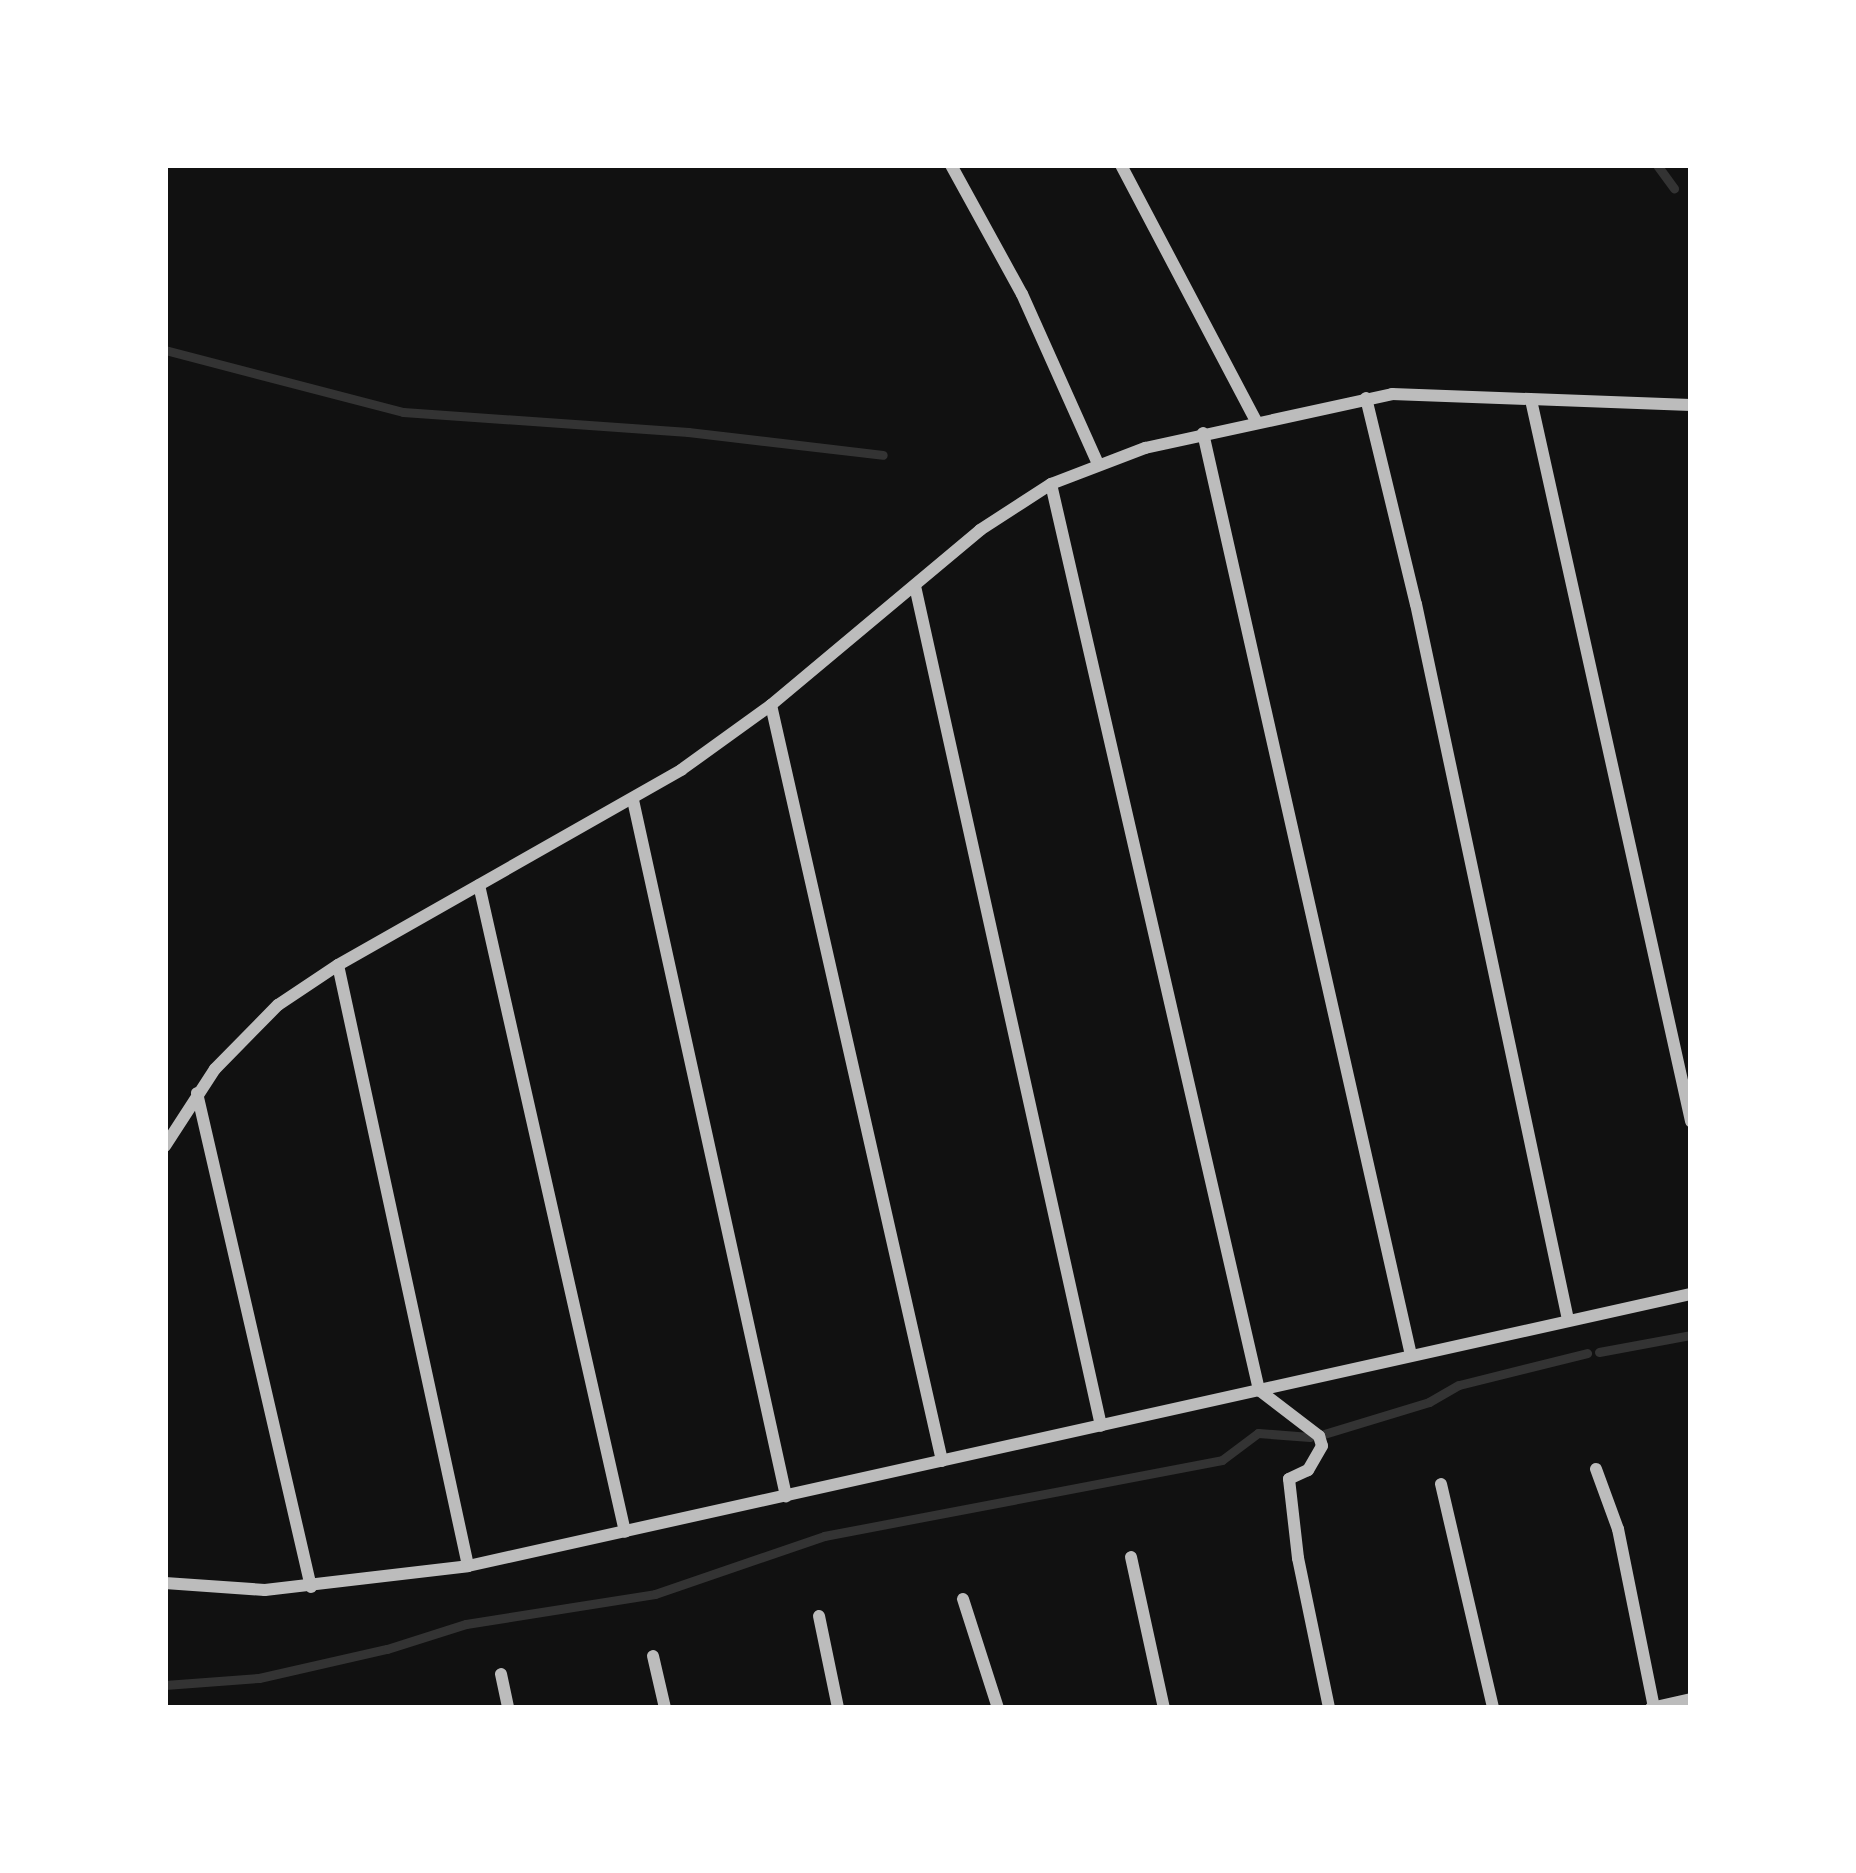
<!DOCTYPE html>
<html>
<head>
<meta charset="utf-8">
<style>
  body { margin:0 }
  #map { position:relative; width:1856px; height:1873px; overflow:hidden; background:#111; font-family:Lato,sans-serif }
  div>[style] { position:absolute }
  .stream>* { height:9px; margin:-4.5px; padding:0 4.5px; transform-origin:4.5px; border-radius:4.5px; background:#333 }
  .minor>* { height:12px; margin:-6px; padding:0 6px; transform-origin:6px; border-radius:6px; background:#bcbcbc }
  span { translate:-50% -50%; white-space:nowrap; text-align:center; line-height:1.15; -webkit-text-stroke:10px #fff; paint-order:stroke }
  .frame { position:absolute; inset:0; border:168px solid #fff; pointer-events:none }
</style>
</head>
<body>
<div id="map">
  <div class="stream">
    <div style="left:1657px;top:165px;width:29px;rotate:54deg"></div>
    <div style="left:165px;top:350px;width:246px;rotate:14.6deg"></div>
    <div style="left:403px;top:412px;width:286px;rotate:4deg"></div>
    <div style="left:688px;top:432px;width:196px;rotate:6.7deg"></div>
    <div style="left:1599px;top:1352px;width:94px;rotate:-10.5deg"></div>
    <div style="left:1324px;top:1434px;width:110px;rotate:-16.9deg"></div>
    <div style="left:1429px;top:1402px;width:34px;rotate:-30deg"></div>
    <div style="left:1459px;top:1385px;width:132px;rotate:-14deg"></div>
    <div style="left:165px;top:1685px;width:94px;rotate:-4.3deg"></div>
    <div style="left:259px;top:1678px;width:131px;rotate:-12.8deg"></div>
    <div style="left:387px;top:1649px;width:83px;rotate:-17.6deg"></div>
    <div style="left:466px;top:1624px;width:191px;rotate:-9deg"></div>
    <div style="left:655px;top:1594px;width:179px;rotate:-18.9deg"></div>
    <div style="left:824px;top:1536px;width:405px;rotate:-10.8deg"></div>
    <div style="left:1222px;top:1460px;width:45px;rotate:-36.9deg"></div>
    <div style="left:1258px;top:1433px;width:52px;rotate:4.4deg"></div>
  </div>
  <div class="minor">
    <div style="left:951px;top:165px;width:147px;rotate:61.2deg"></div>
    <div style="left:1022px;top:294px;width:186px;rotate:65.9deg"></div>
    <div style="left:1121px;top:165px;width:289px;rotate:62.2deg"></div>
    <div style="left:1366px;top:398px;width:212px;rotate:76.4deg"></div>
    <div style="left:1416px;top:604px;width:732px;rotate:78.01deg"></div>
    <div style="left:1531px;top:400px;width:739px;rotate:77.49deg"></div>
    <div style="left:1203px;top:433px;width:945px;rotate:77.29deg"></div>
    <div style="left:1051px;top:484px;width:930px;rotate:77.07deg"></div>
    <div style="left:1259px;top:1390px;width:76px;rotate:37.5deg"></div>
    <div style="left:1319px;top:1436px;width:10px;rotate:73deg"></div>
    <div style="left:1322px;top:1446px;width:28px;rotate:120deg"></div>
    <div style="left:1308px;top:1470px;width:21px;rotate:155deg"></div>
    <div style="left:1289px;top:1479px;width:80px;rotate:83.5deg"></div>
    <div style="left:1298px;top:1558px;width:153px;rotate:78.3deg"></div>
    <div style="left:915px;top:586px;width:860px;rotate:77.51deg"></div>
    <div style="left:771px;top:705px;width:775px;rotate:77.25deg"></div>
    <div style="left:633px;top:800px;width:713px;rotate:77.6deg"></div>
    <div style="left:479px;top:885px;width:663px;rotate:77.28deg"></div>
    <div style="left:338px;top:965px;width:615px;rotate:77.79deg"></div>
    <div style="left:197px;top:1093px;width:507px;rotate:77.01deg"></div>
    <div style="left:165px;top:1146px;width:92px;rotate:-57deg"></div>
    <div style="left:215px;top:1069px;width:90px;rotate:-45.5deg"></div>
    <div style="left:278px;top:1005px;width:72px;rotate:-33.7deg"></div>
    <div style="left:338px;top:965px;width:395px;rotate:-29.6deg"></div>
    <div style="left:681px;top:770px;width:111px;rotate:-35.8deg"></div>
    <div style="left:771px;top:705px;width:273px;rotate:-39.9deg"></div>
    <div style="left:980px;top:530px;width:85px;rotate:-32.9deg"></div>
    <div style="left:1051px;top:484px;width:101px;rotate:-21deg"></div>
    <div style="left:1145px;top:448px;width:253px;rotate:-12.3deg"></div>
    <div style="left:1392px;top:394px;width:299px;rotate:2.1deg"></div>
    <div style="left:1596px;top:1469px;width:64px;rotate:69.9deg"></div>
    <div style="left:1618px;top:1529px;width:183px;rotate:78.6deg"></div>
    <div style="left:1441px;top:1484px;width:230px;rotate:76.9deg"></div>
    <div style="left:1131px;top:1557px;width:155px;rotate:77.7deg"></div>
    <div style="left:165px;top:1583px;width:100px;rotate:4deg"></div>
    <div style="left:265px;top:1590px;width:204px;rotate:-6.7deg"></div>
    <div style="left:468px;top:1566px;width:1253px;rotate:-12.54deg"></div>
    <div style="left:963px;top:1599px;width:114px;rotate:72.2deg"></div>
    <div style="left:819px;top:1616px;width:94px;rotate:78.3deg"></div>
    <div style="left:653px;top:1656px;width:53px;rotate:77deg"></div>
    <div style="left:501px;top:1674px;width:35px;rotate:78deg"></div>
    <div style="left:1651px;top:1708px;width:41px;rotate:-12.7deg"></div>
  </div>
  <div class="frame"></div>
</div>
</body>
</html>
